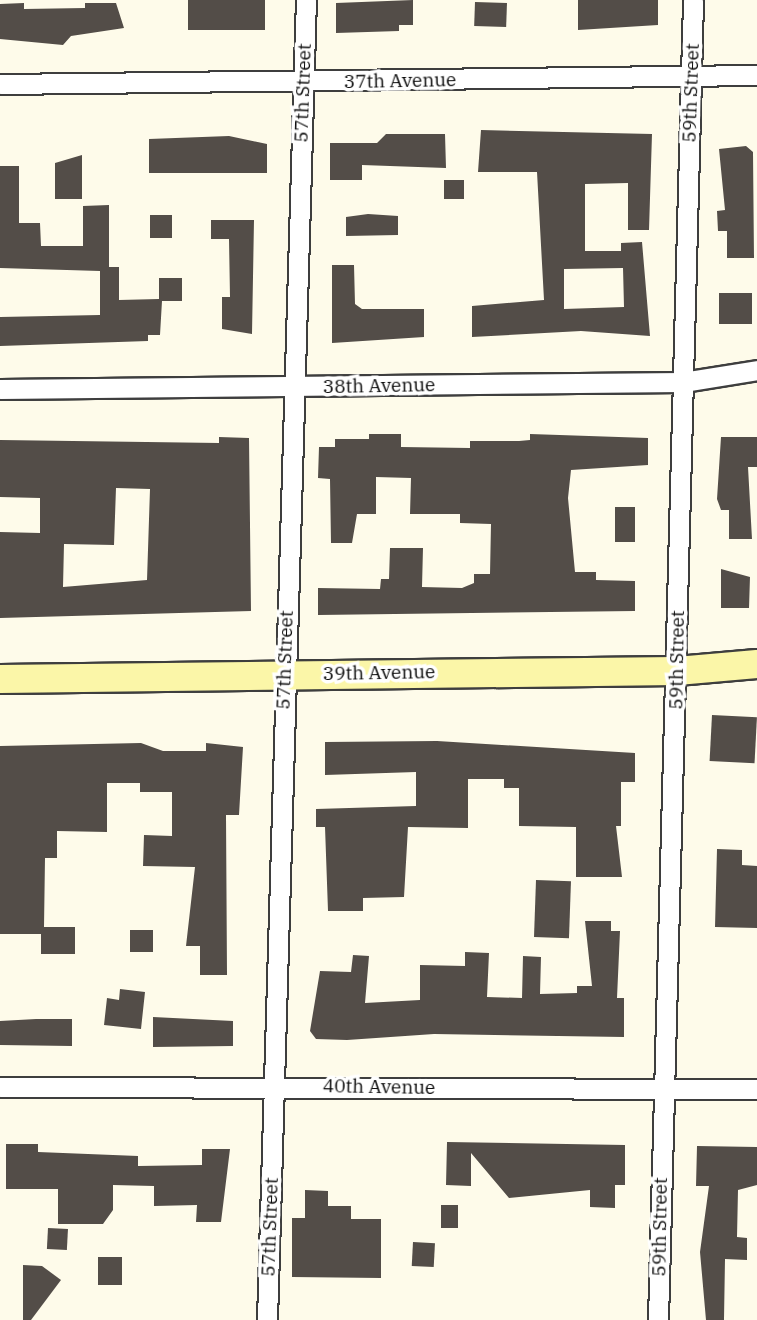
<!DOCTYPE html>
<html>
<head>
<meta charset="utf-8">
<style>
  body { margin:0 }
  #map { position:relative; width:757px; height:1320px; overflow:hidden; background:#fefbea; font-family:"IBM Plex Serif",serif }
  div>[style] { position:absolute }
  .building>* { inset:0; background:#534d48; transform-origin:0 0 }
  .roads { filter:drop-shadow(2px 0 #3e3e3e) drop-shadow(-2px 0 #3e3e3e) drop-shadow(0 2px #3e3e3e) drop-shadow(0 -2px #3e3e3e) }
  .street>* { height:19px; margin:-9.5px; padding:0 9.5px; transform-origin:9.5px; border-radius:9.5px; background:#fff }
  .secondary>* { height:28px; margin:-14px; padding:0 14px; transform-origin:14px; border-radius:14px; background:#fbf6a8 }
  span { translate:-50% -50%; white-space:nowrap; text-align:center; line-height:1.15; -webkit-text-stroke:7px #fff; paint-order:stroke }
  .street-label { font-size:19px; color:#0b0b0b }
</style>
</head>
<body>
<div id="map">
  <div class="building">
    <div style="left:188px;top:0;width:77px;height:30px"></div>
    <div style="clip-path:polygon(413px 0,413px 25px,399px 25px,399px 31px,336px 33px,336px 3px)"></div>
    <div style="clip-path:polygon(578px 0,658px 0,658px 25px,578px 30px)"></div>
    <div style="left:475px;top:2px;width:32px;height:24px;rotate:2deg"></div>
    <div style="clip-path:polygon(24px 3px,24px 9px,85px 8px,85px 3px,116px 3px,124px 28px,71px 36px,63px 45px,0 39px,0 4px)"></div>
    <div style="clip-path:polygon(evenodd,481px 130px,652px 134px,649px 230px,628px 230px,628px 183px,585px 184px,585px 251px,621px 251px,621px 243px,642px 242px,650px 336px,581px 331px,472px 337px,472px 306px,544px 300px,537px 172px,478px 172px,481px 130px,623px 268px,624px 307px,564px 309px,564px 269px,623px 268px)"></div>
    <div style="clip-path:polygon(386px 134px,445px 134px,446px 168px,362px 165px,362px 180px,330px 180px,330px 143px,377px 143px)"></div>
    <div style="clip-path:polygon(229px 136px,267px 144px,267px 173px,149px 173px,149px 139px)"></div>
    <div style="clip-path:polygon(746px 146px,753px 152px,754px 258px,727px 258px,727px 231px,718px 231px,717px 211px,725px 210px,719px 149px)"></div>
    <div style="clip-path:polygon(82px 155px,82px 199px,55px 199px,55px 163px)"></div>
    <div style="clip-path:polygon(0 166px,19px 166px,19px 223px,40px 223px,41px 246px,83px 246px,83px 206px,109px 205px,109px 267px,119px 267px,119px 300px,159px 299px,159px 278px,182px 278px,182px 301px,162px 301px,160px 335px,148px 335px,148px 341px,0 346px,0 317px,100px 315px,100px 271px,0 268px)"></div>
    <div style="left:444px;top:180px;width:20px;height:19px"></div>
    <div style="clip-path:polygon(368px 214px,398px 216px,398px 235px,346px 236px,346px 217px)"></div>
    <div style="left:150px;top:215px;width:22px;height:23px"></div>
    <div style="clip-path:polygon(211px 220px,254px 220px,252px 334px,222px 329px,222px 297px,230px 297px,229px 239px,211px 239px)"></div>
    <div style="clip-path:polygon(332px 265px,354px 265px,355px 304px,362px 309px,424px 309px,424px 337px,332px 343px)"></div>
    <div style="left:719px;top:293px;width:33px;height:31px"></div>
    <div style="clip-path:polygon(369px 434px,401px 434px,401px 447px,470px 448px,470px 441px,519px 441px,530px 440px,530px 434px,648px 438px,648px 465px,571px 470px,568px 498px,575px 572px,596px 572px,596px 580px,635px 581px,635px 611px,318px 615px,318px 588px,380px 589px,381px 579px,389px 579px,390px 548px,423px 548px,422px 587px,462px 588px,474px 583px,474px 574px,490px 574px,491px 524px,460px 523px,460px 514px,410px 514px,411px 478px,376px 477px,376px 514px,357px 514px,352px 543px,331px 543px,330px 479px,318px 478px,319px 447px,335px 447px,335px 439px,369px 439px)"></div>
    <div style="clip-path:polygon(evenodd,219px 437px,249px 438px,251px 611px,0 618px,0 532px,40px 533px,40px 498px,0 497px,0 440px,219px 443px,219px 437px,116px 488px,150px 489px,147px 580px,63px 587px,64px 544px,114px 545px,116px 488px)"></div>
    <div style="clip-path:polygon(721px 437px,757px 437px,757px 467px,748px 467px,752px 539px,729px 539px,729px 510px,721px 510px,717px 499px)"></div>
    <div style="left:615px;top:507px;width:20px;height:35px"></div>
    <div style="clip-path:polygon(721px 569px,750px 577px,749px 608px,721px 608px)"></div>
    <div style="left:712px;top:715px;width:45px;height:46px;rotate:3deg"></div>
    <div style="clip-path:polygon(437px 741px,635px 753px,635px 782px,621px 782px,621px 826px,616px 826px,622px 877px,576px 877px,576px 827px,519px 826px,519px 788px,504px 788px,504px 779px,468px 779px,468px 828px,408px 827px,404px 897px,363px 898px,363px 911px,328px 911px,325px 827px,316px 827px,316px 809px,416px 806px,416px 772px,325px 775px,325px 742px)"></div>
    <div style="clip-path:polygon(141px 743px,163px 751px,206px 751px,206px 743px,243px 747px,239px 815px,226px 815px,227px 975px,200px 975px,200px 946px,186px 946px,195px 867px,143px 866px,144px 835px,172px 836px,172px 792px,140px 792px,140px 783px,107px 783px,107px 832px,57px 831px,57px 858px,45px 858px,44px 927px,75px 927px,75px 954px,41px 954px,41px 934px,0 934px,0 746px)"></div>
    <div style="clip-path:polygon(717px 849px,742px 850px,742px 865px,757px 866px,757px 928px,715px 927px)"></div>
    <div style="left:536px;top:880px;width:35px;height:57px;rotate:2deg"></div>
    <div style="clip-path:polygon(585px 921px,611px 921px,611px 931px,620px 931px,617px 998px,624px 998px,624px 1037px,434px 1034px,347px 1040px,316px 1039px,310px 1031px,320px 971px,351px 972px,353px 955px,369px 956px,365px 1003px,420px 1000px,420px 965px,465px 966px,465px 952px,489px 953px,487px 997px,522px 998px,523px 956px,541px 957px,540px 994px,577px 993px,577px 986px,592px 986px)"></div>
    <div style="left:130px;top:930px;width:23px;height:22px"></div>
    <div style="clip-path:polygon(120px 989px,145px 992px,141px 1029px,104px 1025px,107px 998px,119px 1000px)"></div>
    <div style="clip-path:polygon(153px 1017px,233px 1021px,233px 1046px,153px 1047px)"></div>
    <div style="clip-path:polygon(36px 1019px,72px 1019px,72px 1046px,0 1045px,0 1021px)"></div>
    <div style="clip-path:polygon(447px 1142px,625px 1145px,625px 1185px,615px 1185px,615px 1208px,590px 1207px,590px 1190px,509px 1198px,471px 1153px,471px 1186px,446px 1185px)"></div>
    <div style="clip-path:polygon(6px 1144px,38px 1144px,38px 1152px,138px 1156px,138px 1166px,202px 1165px,202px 1149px,230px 1149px,221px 1222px,196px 1222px,197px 1205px,154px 1206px,154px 1186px,113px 1185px,113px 1210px,103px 1224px,58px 1224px,58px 1189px,6px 1189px)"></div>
    <div style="clip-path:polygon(697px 1146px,757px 1147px,757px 1185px,738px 1190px,737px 1237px,747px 1238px,747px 1260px,725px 1259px,724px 1320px,706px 1320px,700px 1252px,709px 1186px,696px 1186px)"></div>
    <div style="clip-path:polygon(305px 1190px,328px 1191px,328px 1206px,351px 1206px,351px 1219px,381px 1219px,381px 1278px,292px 1277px,292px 1218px,305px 1218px)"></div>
    <div style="left:441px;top:1205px;width:17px;height:23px"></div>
    <div style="left:48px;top:1228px;width:20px;height:21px;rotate:3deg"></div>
    <div style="left:413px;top:1242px;width:22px;height:24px;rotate:3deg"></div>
    <div style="left:98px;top:1257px;width:24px;height:28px"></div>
    <div style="clip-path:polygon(23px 1265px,42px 1266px,61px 1280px,31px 1320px,23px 1320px)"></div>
  </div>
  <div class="roads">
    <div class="street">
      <div style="left:0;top:84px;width:757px;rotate:-0.68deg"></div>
      <div style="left:0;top:389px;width:683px;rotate:-0.59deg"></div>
      <div style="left:683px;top:382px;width:75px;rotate:-9.2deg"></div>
      <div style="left:0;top:1087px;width:757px;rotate:0.15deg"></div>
      <div style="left:267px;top:1320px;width:1321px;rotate:-88.31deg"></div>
      <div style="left:658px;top:1320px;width:1320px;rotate:-88.48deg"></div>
    </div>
    <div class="secondary">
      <div style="left:0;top:679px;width:677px;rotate:-0.68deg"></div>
      <div style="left:677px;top:671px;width:80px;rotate:-5deg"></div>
    </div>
  </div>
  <div class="street-label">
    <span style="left:400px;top:81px;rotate:-1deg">37th Avenue</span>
    <span style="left:303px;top:93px;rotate:-88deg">57th Street</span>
    <span style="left:691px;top:93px;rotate:-88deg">59th Street</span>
    <span style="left:379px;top:386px;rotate:-1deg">38th Avenue</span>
    <span style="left:285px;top:660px;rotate:-88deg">57th Street</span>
    <span style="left:677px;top:660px;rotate:-89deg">59th Street</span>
    <span style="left:379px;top:673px;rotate:-1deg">39th Avenue</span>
    <span style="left:379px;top:1087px;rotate:1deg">40th Avenue</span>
    <span style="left:270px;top:1227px;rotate:-88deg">57th Street</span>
    <span style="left:660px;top:1227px;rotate:-89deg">59th Street</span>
  </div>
</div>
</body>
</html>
